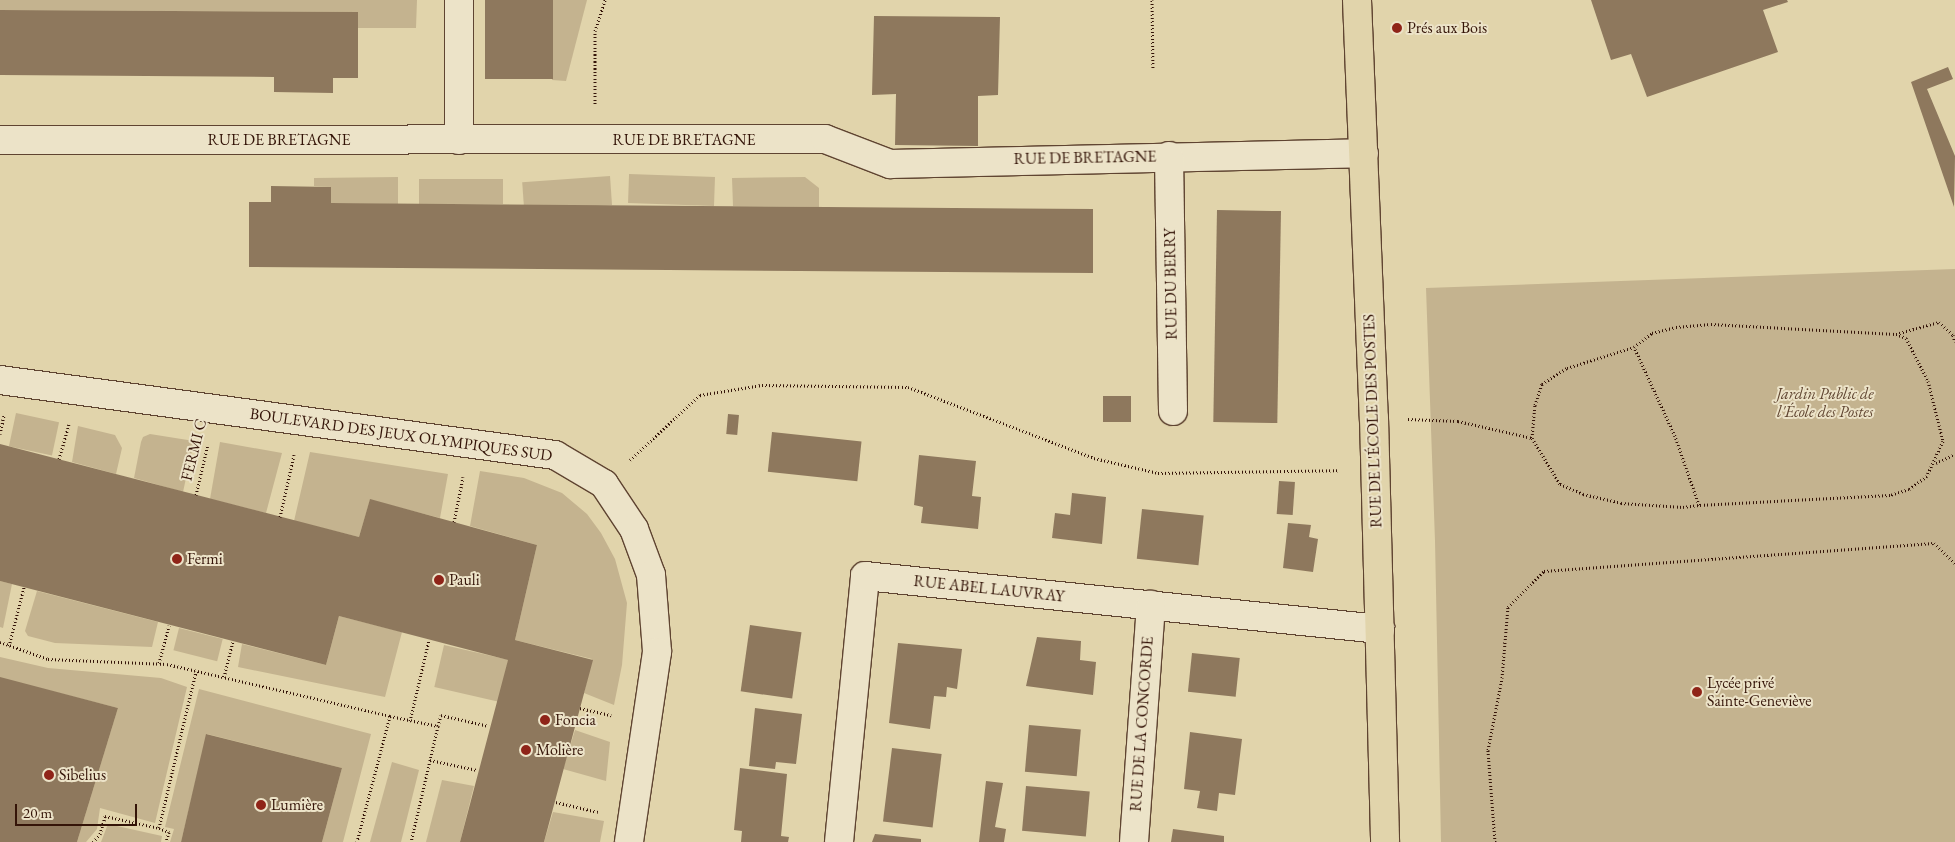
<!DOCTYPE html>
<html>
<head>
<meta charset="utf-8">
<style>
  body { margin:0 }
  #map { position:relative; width:1955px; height:842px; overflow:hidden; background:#e1d4ab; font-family:"EB Garamond",serif }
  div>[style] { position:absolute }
  .green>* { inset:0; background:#c4b38f; transform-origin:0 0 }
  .building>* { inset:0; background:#8e785d; transform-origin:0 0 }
  .path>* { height:3px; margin-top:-1.5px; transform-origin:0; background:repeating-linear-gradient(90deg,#341408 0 1px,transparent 0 3.5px) }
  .roads { filter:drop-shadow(1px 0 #5f4431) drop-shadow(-1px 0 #5f4431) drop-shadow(0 1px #5f4431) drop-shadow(0 -1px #5f4431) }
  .minor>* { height:28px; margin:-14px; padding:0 14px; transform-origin:14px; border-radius:14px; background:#ece3c8 }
  .major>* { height:28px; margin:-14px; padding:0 14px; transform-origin:14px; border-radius:14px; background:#e1d4ab }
  .dots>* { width:14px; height:14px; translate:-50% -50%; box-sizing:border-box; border:2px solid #ece3c8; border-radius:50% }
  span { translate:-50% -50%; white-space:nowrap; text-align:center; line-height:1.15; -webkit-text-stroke:4px #ece3c8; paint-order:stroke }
  .poi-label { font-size:16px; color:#341408 }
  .left { translate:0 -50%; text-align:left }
  .street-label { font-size:16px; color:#341408 }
  .park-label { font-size:16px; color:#5f4430; font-style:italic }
  .scale { position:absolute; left:15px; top:804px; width:122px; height:22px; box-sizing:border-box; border:2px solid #341408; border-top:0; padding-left:6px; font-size:15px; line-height:18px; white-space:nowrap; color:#341408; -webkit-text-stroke:4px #ece3c8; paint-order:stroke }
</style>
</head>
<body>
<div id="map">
  <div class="green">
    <div style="clip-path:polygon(0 0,417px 0,416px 28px,358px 28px,358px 12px,0 10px)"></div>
    <div style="clip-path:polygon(553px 0,587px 0,566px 81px,552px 80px)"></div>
    <div style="left:610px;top:176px;width:29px;height:88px;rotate:86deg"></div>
    <div style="clip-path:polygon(398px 177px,398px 204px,331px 203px,331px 187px,314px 186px,314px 178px)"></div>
    <div style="left:715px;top:177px;width:29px;height:86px;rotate:92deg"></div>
    <div style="clip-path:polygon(805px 177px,819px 188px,819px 207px,733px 206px,732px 178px)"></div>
    <div style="left:419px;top:179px;width:84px;height:25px"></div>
    <div style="clip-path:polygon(1955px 269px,1955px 842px,1441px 842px,1435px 541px,1426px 288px)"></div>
    <div style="left:16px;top:413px;width:44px;height:34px;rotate:12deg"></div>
    <div style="clip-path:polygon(78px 426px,115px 435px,122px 448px,116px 474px,72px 462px)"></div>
    <div style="clip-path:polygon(150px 434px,194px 441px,183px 492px,134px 478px,141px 442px,143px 437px)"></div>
    <div style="clip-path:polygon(220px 442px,282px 453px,266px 513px,210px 499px)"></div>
    <div style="clip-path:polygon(310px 452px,448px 474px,440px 518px,370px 500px,359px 537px,294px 521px)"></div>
    <div style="clip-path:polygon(480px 471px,524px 478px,562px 493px,587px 514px,601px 533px,615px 559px,627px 603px,622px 665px,614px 705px,584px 693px,592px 659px,515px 640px,537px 545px,470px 526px)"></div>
    <div style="clip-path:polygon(0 581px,12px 584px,3px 628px,0 627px)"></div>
    <div style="clip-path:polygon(37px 591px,158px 622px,152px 647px,55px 643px,28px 636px,25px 631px)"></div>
    <div style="clip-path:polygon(339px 616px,402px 632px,385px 697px,238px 667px,242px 644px,326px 665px)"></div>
    <div style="left:179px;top:628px;width:45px;height:23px;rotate:14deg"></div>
    <div style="left:444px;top:645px;width:66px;height:43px;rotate:13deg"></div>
    <div style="clip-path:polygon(0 657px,48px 668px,161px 678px,187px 687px,155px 823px,100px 808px,97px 829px,86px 842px,77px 842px,118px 708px,0 678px)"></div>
    <div style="clip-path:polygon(199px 689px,371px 734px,343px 842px,322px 842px,342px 768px,207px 734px,181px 842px,170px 842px,174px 829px,165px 827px)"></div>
    <div style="clip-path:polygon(575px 730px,610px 742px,606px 781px,563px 769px)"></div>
    <div style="clip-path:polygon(392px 762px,419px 770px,401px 842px,370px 842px)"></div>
    <div style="clip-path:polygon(442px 780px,474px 786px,460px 842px,426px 842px)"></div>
    <div style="clip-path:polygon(553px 812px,604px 821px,600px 842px,544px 842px)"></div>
    <div style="clip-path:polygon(108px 824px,162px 836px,161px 842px,101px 842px)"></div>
  </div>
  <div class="building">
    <div style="left:485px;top:0;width:68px;height:79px"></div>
    <div style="clip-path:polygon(1591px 0,1787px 0,1788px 2px,1763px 10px,1778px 52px,1647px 97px,1631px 54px,1611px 60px)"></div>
    <div style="clip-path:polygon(0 10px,358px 12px,358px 78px,333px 78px,333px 93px,274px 92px,274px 77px,0 75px)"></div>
    <div style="clip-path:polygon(874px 16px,1000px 17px,998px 95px,978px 96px,978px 146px,895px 145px,896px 94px,872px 95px)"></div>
    <div style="clip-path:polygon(1948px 67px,1953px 79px,1927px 89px,1955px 156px,1954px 207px,1911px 82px)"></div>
    <div style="clip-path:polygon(271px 186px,331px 187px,331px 203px,1093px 209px,1093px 273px,249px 267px,249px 202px,271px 202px)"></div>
    <div style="left:1217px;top:210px;width:64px;height:212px;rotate:1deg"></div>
    <div style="left:1103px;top:396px;width:28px;height:26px"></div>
    <div style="left:728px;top:414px;width:11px;height:20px;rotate:5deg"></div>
    <div style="left:772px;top:432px;width:90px;height:40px;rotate:6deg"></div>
    <div style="clip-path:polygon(0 444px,359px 537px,370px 499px,537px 545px,515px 640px,593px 660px,544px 842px,460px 842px,508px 660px,339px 616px,326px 665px,0 581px)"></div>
    <div style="clip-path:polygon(919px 455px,976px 461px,972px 496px,981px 497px,978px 529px,921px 523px,923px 507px,914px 505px)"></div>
    <div style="left:1279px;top:481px;width:16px;height:33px;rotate:4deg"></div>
    <div style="clip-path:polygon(1072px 493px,1106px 497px,1102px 544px,1052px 538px,1055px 513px,1070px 515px)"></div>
    <div style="left:1142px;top:509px;width:62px;height:50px;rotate:6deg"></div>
    <div style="clip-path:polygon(1288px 523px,1311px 525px,1309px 537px,1318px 539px,1313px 572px,1283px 568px)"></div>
    <div style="left:750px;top:625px;width:52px;height:67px;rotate:8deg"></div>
    <div style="clip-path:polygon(1037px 637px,1081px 641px,1080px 660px,1096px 662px,1093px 695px,1026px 686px)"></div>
    <div style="clip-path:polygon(898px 643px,962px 649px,957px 689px,947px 687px,946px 697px,934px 696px,930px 729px,889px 723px)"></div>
    <div style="left:1192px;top:653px;width:48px;height:39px;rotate:6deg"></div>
    <div style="clip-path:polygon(0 677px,118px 708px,77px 842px,0 842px)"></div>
    <div style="clip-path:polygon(755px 708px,802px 714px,796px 764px,776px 762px,775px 769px,749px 766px)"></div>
    <div style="left:1029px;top:725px;width:52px;height:47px;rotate:5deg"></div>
    <div style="clip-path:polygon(1190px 732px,1242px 739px,1235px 795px,1219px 793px,1217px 811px,1197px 808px,1200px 791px,1184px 789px)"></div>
    <div style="clip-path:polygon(206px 734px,342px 768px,322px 842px,181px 842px)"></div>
    <div style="left:892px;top:748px;width:50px;height:74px;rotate:7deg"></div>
    <div style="clip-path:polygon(740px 768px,787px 774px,781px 836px,789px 837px,788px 842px,741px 842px,742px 831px,734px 830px)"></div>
    <div style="clip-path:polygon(986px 781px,1003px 783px,995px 827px,1006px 829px,1004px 842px,979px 842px)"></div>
    <div style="left:1026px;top:786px;width:64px;height:45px;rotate:5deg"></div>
    <div style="clip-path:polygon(1173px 829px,1224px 836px,1224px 842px,1171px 842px)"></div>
    <div style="clip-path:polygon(875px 834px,921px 839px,921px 842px,872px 842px)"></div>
  </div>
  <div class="path">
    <div style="left:1152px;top:0;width:69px;rotate:89.2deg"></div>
    <div style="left:595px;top:104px;width:73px;rotate:-90deg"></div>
    <div style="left:595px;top:31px;width:33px;rotate:-72deg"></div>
    <div style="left:1711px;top:324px;width:185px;rotate:3.1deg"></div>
    <div style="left:1896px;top:334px;width:11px;rotate:22deg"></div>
    <div style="left:1906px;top:338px;width:48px;rotate:62.9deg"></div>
    <div style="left:1928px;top:381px;width:62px;rotate:76deg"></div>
    <div style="left:1943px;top:441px;width:38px;rotate:115deg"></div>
    <div style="left:1927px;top:476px;width:22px;rotate:144deg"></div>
    <div style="left:1909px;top:489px;width:20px;rotate:162deg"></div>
    <div style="left:1890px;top:495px;width:191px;rotate:177deg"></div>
    <div style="left:1699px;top:505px;width:73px;rotate:-109.2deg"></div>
    <div style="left:1675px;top:436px;width:98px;rotate:-114.7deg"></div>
    <div style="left:1634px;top:347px;width:23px;rotate:-38deg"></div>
    <div style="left:1652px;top:333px;width:25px;rotate:-14deg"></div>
    <div style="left:1676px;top:327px;width:35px;rotate:-5deg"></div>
    <div style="left:1896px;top:334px;width:45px;rotate:-15.6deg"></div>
    <div style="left:1939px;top:322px;width:19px;rotate:43deg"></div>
    <div style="left:1953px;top:335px;width:7px;rotate:74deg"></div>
    <div style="left:1408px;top:419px;width:50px;rotate:2.3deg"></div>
    <div style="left:1458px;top:421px;width:76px;rotate:12.9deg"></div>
    <div style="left:1532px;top:438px;width:54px;rotate:58.7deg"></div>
    <div style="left:1560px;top:484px;width:25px;rotate:23deg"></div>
    <div style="left:1583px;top:494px;width:39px;rotate:13deg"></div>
    <div style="left:1621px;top:503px;width:62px;rotate:3.7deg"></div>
    <div style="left:1683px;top:507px;width:16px;rotate:-7deg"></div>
    <div style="left:0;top:434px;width:19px;rotate:-78deg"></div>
    <div style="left:1532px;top:438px;width:33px;rotate:-85deg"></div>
    <div style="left:1535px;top:405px;width:22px;rotate:-72deg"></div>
    <div style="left:1542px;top:384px;width:30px;rotate:-33deg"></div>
    <div style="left:1567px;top:368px;width:70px;rotate:-17.4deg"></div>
    <div style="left:59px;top:459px;width:36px;rotate:-74deg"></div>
    <div style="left:630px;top:460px;width:96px;rotate:-42.9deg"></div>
    <div style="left:700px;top:395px;width:63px;rotate:-9.2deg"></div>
    <div style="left:762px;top:385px;width:146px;rotate:0.8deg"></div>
    <div style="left:908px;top:387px;width:199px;rotate:20.9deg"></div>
    <div style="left:1094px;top:458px;width:66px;rotate:13.2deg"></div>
    <div style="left:1158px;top:473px;width:181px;rotate:-0.9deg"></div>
    <div style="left:1936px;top:463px;width:21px;rotate:-25deg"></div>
    <div style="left:196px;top:495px;width:52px;rotate:-76.8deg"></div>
    <div style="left:280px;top:517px;width:64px;rotate:-77.3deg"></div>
    <div style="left:454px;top:522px;width:46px;rotate:-78.7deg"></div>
    <div style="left:0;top:642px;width:51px;rotate:19.5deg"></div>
    <div style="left:48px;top:659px;width:119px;rotate:2.4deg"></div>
    <div style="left:167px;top:664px;width:229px;rotate:13.1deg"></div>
    <div style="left:390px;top:716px;width:130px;rotate:104.7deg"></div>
    <div style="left:9px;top:646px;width:61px;rotate:-75.7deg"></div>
    <div style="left:159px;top:663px;width:39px;rotate:-75deg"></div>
    <div style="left:224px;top:677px;width:36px;rotate:-76deg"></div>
    <div style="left:580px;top:708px;width:32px;rotate:13deg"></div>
    <div style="left:390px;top:716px;width:49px;rotate:11.8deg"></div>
    <div style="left:438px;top:726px;width:119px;rotate:103.1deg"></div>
    <div style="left:410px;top:721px;width:83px;rotate:-76.8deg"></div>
    <div style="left:438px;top:726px;width:11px;rotate:-75deg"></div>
    <div style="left:441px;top:715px;width:49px;rotate:12.9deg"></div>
    <div style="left:430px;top:760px;width:48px;rotate:12deg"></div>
    <div style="left:556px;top:802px;width:43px;rotate:13.4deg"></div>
    <div style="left:159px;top:828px;width:11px;rotate:22deg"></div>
    <div style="left:169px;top:832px;width:10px;rotate:107deg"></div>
    <div style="left:93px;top:842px;width:11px;rotate:-49deg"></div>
    <div style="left:100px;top:834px;width:19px;rotate:-74deg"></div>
    <div style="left:105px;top:816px;width:55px;rotate:12.5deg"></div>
    <div style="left:159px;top:828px;width:161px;rotate:-76.7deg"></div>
    <div style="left:1495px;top:842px;width:92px;rotate:-94.4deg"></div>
    <div style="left:1488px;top:750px;width:73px;rotate:-79deg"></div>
    <div style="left:1502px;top:678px;width:71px;rotate:-85.2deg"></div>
    <div style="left:1508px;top:607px;width:51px;rotate:-45deg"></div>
    <div style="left:1544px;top:571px;width:391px;rotate:-4.1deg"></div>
    <div style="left:1934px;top:543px;width:29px;rotate:44deg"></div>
  </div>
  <div class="roads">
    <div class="minor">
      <div style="left:0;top:140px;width:825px;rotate:-0.07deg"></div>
      <div style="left:825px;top:139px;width:70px;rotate:21deg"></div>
      <div style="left:890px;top:164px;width:474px;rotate:-1.3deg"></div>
      <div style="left:459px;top:140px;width:140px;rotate:-90deg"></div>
      <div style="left:1169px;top:156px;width:255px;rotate:89.1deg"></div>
      <div style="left:0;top:380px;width:560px;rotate:7.7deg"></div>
      <div style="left:555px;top:455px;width:57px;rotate:30.6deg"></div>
      <div style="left:604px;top:484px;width:54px;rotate:56.3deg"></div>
      <div style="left:634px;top:529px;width:49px;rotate:69.7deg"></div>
      <div style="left:651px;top:575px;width:77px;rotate:85.5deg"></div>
      <div style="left:657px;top:652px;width:192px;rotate:98.4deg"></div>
      <div style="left:839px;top:842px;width:267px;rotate:-84.4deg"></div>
      <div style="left:865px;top:576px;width:518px;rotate:5.88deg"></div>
      <div style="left:1134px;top:842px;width:238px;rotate:-85.9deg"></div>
    </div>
    <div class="major">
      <div style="left:1357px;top:0;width:418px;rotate:87.7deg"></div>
      <div style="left:1374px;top:418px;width:424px;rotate:88.5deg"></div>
    </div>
  </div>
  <div class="dots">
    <div style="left:1397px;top:28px;background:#8f2418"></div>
    <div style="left:177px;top:559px;background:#8f2418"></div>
    <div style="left:439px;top:580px;background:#8f2418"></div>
    <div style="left:1697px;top:692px;background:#8f2418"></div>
    <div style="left:545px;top:720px;background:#8f2418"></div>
    <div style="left:526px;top:750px;background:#8f2418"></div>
    <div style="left:49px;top:775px;background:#8f2418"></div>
    <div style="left:261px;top:805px;background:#8f2418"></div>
  </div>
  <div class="poi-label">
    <span class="left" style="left:1407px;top:28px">Prés aux Bois</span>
    <span class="left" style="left:187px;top:559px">Fermi</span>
    <span class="left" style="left:449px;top:580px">Pauli</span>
    <span class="left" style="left:1707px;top:692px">Lycée privé<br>Sainte-Geneviève</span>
    <span class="left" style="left:555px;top:720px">Foncia</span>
    <span class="left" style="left:536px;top:750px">Molière</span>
    <span class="left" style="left:59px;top:775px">Sibelius</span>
    <span class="left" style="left:271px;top:805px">Lumière</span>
  </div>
  <div class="street-label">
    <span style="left:279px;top:140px">RUE DE BRETAGNE</span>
    <span style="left:684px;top:140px">RUE DE BRETAGNE</span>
    <span style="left:1085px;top:158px;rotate:-1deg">RUE DE BRETAGNE</span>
    <span style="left:1171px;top:284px;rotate:-91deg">RUE DU BERRY</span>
    <span style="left:1373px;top:421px;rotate:-92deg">RUE DE L'ÉCOLE DES POSTES</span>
    <span style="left:401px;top:435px;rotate:8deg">BOULEVARD DES JEUX OLYMPIQUES SUD</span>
    <span style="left:194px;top:450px;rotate:-76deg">FERMI C</span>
    <span style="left:989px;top:589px;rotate:6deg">RUE ABEL LAUVRAY</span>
    <span style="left:1142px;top:724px;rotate:-86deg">RUE DE LA CONCORDE</span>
  </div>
  <div class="park-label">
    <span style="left:1825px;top:403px">Jardin Public de<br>l'École des Postes</span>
  </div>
  <div class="scale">20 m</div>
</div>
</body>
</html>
